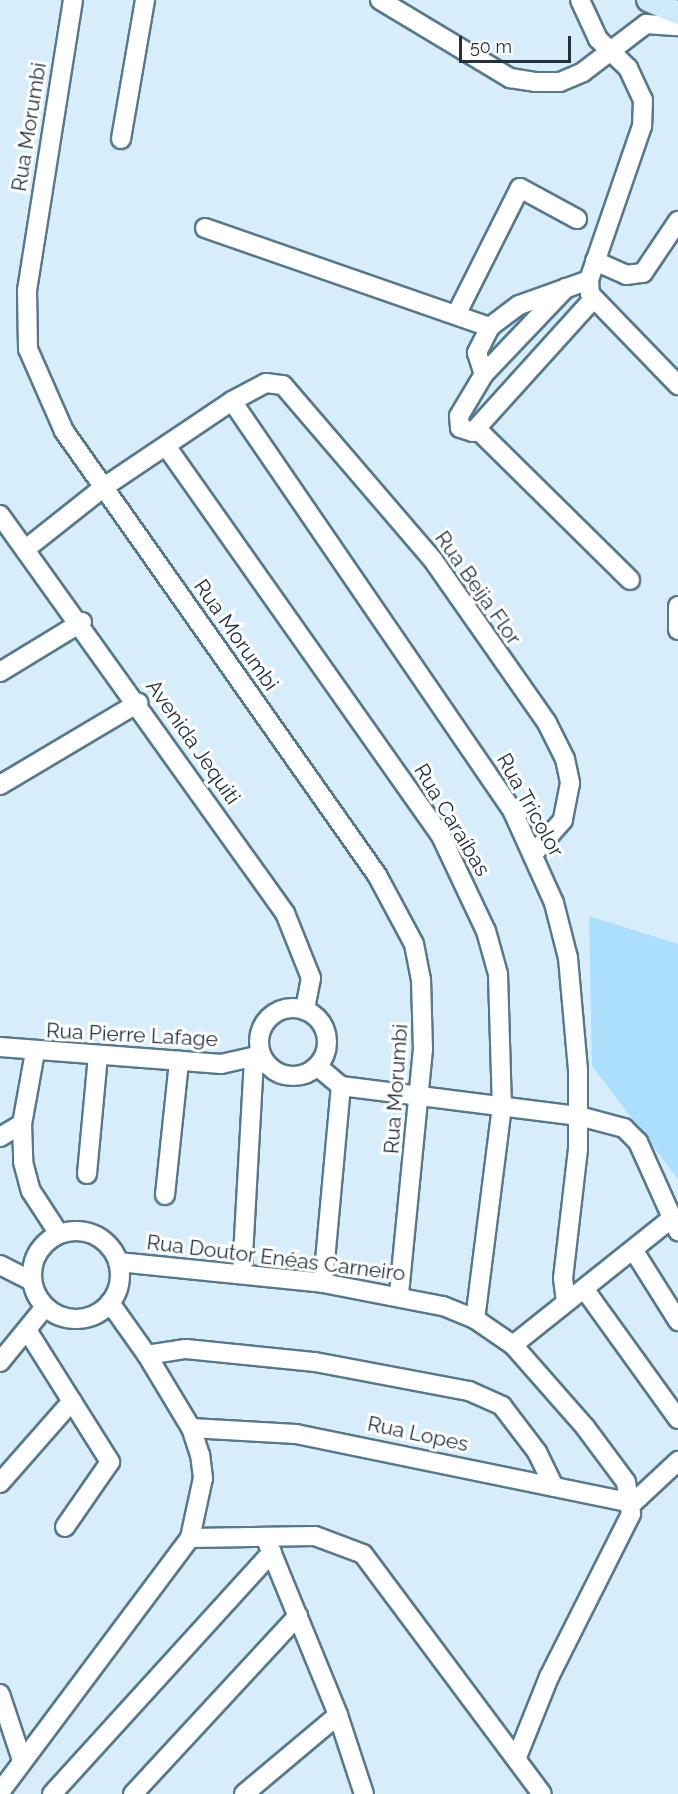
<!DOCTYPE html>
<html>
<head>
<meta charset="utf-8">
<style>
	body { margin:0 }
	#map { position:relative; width:678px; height:1794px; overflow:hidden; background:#d7edfa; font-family:Raleway,sans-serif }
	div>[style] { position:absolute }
	.green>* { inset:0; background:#abdffb }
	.roads { filter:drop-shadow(2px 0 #56798b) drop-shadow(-2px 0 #56798b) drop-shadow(0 2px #56798b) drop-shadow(0 -2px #56798b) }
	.minor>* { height:18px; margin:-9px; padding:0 9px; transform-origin:9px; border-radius:9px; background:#fff }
	.minor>.ring { margin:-9px; padding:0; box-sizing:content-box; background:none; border:18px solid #fff; border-radius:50% }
	.major>* { height:22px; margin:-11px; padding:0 11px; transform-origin:11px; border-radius:11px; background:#cceafa }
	span { translate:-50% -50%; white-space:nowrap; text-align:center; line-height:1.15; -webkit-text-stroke:6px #fff; paint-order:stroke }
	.street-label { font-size:21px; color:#23323a }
	.scale { position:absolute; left:459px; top:36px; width:112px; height:27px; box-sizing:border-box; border:3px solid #23323a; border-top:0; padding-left:8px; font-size:18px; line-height:21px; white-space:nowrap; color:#23323a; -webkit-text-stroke:4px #fff; paint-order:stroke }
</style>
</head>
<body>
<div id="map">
	<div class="green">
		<i style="clip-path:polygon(589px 916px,678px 944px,678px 1179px,592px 1066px)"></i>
	</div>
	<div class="roads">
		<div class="minor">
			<i style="left:73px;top:0;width:294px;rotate:99deg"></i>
			<i style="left:27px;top:290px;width:59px;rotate:89deg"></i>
			<i style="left:28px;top:349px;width:90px;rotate:66.3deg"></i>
			<i style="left:64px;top:431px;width:543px;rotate:54.82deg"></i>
			<i style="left:377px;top:875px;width:78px;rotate:61.8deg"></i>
			<i style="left:414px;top:944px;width:36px;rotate:79deg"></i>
			<i style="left:421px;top:979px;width:70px;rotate:88.4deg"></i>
			<i style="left:423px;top:1049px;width:246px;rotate:95.6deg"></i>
			<i style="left:380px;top:0;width:152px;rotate:31deg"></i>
			<i style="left:510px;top:78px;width:25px;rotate:9deg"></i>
			<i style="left:535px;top:82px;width:25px"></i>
			<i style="left:560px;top:82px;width:25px;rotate:-23deg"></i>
			<i style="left:583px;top:72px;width:79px;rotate:-37.3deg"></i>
			<i style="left:646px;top:24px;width:32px;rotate:4deg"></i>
			<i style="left:580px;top:0;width:43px;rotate:65.2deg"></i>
			<i style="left:598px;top:39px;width:42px;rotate:44deg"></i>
			<i style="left:628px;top:68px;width:35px;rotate:65deg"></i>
			<i style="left:643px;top:100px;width:26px;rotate:92deg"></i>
			<i style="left:642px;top:126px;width:163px;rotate:109deg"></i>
			<i style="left:589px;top:280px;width:14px;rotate:86deg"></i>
			<i style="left:590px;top:294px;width:127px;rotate:46deg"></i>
			<i style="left:121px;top:139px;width:141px;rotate:-80.2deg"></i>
			<i style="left:205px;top:228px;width:302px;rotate:19.2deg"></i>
			<i style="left:595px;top:261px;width:34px;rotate:24deg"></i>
			<i style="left:626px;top:275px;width:17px;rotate:-7deg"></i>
			<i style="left:643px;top:273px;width:63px;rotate:-56.1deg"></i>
			<i style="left:589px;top:280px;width:74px;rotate:160.3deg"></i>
			<i style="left:519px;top:305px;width:36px;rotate:143deg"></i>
			<i style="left:490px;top:327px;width:29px;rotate:117deg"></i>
			<i style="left:477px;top:353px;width:22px;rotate:72deg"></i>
			<i style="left:484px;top:374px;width:49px;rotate:120.8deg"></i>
			<i style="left:459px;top:416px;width:12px;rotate:85deg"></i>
			<i style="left:460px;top:428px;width:14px;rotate:17deg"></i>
			<i style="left:473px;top:432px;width:179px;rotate:-47.9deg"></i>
			<i style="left:457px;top:313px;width:140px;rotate:-63.3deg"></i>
			<i style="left:520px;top:188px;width:65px;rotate:28.5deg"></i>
			<i style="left:484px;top:374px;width:119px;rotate:-46.4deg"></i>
			<i style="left:232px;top:401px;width:498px;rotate:55.6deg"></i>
			<i style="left:513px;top:812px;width:100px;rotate:65.7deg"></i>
			<i style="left:554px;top:903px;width:57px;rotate:75.7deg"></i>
			<i style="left:568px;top:958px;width:112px;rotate:84.9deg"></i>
			<i style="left:578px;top:1070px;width:79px;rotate:90deg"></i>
			<i style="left:578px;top:1149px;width:130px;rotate:96.6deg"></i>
			<i style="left:563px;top:1278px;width:24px;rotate:83deg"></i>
			<i style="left:477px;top:429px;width:215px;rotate:44.6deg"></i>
			<i style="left:166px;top:446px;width:477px;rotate:54.8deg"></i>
			<i style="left:441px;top:836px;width:105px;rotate:64.7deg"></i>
			<i style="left:486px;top:931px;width:45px;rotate:74.4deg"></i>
			<i style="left:498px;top:974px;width:132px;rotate:88.3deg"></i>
			<i style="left:502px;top:1106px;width:215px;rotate:97.2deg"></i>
			<i style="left:0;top:515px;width:490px;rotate:54.4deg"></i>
			<i style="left:285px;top:913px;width:70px;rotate:68.2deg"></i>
			<i style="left:311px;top:978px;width:33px;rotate:101deg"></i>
			<i style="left:27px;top:548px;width:98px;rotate:-38.4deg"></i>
			<i style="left:104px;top:487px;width:154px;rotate:-33.9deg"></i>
			<i style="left:232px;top:401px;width:38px;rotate:-28deg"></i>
			<i style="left:266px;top:383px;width:17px;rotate:7deg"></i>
			<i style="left:283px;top:385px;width:230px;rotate:49.4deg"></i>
			<i style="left:433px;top:560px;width:199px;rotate:55deg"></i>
			<i style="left:547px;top:723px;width:40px;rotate:63.4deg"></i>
			<i style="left:565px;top:759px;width:25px;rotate:78deg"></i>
			<i style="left:570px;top:783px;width:38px;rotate:101deg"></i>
			<i style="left:563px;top:820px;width:43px;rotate:131.2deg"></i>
			<i style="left:678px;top:606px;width:24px;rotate:90deg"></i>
			<i style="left:0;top:672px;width:96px;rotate:-31.4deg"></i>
			<i style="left:0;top:785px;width:161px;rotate:-30.7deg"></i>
			<i class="ring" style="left:259px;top:1008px;width:50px;height:50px"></i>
			<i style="left:0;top:1047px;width:222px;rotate:4.4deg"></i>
			<i style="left:221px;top:1064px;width:41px;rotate:-12.7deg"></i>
			<i style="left:35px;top:1052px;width:73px;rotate:100.2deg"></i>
			<i style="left:22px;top:1124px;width:38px;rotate:88deg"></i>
			<i style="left:23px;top:1162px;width:30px;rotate:75deg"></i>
			<i style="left:31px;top:1191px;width:51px;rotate:56.9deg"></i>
			<i style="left:317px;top:1066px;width:31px;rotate:40deg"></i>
			<i style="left:341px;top:1086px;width:240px;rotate:7.2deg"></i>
			<i style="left:579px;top:1116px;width:47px;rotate:14.9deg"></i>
			<i style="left:624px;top:1128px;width:20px;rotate:45deg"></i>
			<i style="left:638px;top:1142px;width:98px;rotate:65.8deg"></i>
			<i style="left:0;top:1137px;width:26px;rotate:-31deg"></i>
			<i style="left:87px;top:1174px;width:119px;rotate:-84.7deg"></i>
			<i style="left:165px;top:1195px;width:135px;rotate:-84deg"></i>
			<i class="ring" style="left:32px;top:1231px;width:70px;height:70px"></i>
			<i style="left:634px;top:1251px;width:83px;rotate:57.8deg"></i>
			<i style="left:118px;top:1262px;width:206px;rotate:5.8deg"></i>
			<i style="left:323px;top:1283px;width:122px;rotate:10.9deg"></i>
			<i style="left:443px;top:1306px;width:35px;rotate:22deg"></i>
			<i style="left:475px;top:1319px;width:46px;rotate:34.4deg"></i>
			<i style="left:513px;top:1345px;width:109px;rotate:48.7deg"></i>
			<i style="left:585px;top:1427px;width:69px;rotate:53.3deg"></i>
			<i style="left:626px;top:1482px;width:32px;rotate:81deg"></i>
			<i style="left:631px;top:1514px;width:182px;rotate:116.7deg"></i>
			<i style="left:549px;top:1677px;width:86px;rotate:111.8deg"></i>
			<i style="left:0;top:1265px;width:36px;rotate:27deg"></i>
			<i style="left:242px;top:1274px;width:215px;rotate:-86.8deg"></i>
			<i style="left:323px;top:1283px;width:198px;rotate:-84.8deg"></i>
			<i style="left:585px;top:1290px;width:159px;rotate:54.2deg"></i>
			<i style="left:27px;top:1330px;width:156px;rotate:57.8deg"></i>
			<i style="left:110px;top:1462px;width:79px;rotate:124.7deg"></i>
			<i style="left:513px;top:1345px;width:202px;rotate:-38.6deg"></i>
			<i style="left:147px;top:1355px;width:39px;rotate:-9deg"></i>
			<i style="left:186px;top:1349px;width:130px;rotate:5.8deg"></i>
			<i style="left:315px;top:1362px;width:157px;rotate:10.7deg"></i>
			<i style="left:469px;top:1391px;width:36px;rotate:24deg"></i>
			<i style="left:502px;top:1406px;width:58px;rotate:52.7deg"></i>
			<i style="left:537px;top:1452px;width:39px;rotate:64deg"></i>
			<i style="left:0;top:1362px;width:71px;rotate:-50.7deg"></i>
			<i style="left:191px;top:1428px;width:105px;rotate:3.3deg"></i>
			<i style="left:296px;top:1434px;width:344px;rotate:11.6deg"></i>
			<i style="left:633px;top:1503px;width:62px;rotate:-43deg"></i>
			<i style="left:0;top:1483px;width:109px;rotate:-48.7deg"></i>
			<i style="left:190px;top:1538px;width:125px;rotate:-0.9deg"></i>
			<i style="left:315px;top:1536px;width:51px;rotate:20.6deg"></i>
			<i style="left:363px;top:1554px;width:299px;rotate:53.3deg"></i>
			<i style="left:268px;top:1544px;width:185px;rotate:67.7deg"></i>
			<i style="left:338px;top:1715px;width:83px;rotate:71.8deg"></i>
			<i style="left:0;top:1694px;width:70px;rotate:71.6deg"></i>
			<i style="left:0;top:1792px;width:317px;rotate:-53.2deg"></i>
			<i style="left:190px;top:1538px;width:61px;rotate:-77.8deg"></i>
			<i style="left:203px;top:1478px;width:23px;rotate:-97deg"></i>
			<i style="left:200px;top:1455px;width:28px;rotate:-108deg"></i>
			<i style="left:191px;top:1428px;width:85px;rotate:-121.1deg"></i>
			<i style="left:147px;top:1355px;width:64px;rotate:-125.4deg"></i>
			<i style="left:52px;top:1794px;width:327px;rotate:-47.7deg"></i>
			<i style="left:133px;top:1794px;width:243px;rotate:-47.2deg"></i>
			<i style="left:244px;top:1794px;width:123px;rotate:-40deg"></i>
		</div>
		<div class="major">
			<i style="left:648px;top:0;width:33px;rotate:23deg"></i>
		</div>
	</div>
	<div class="street-label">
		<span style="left:29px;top:127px;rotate:-81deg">Rua Morumbi</span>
		<span style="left:478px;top:588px;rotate:55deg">Rua Beija Flor</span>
		<span style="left:236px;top:635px;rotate:55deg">Rua Morumbi</span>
		<span style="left:193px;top:742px;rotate:55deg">Avenida Jequiti</span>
		<span style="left:530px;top:805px;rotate:61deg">Rua Tricolor</span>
		<span style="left:452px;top:820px;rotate:59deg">Rua Caraíbas</span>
		<span style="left:132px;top:1035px;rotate:3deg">Rua Pierre Lafage</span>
		<span style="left:396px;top:1089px;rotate:-86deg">Rua Morumbi</span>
		<span style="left:276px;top:1258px;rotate:7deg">Rua Doutor Enéas Carneiro</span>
		<span style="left:418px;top:1434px;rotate:12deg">Rua Lopes</span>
	</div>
	<div class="scale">50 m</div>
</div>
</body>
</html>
